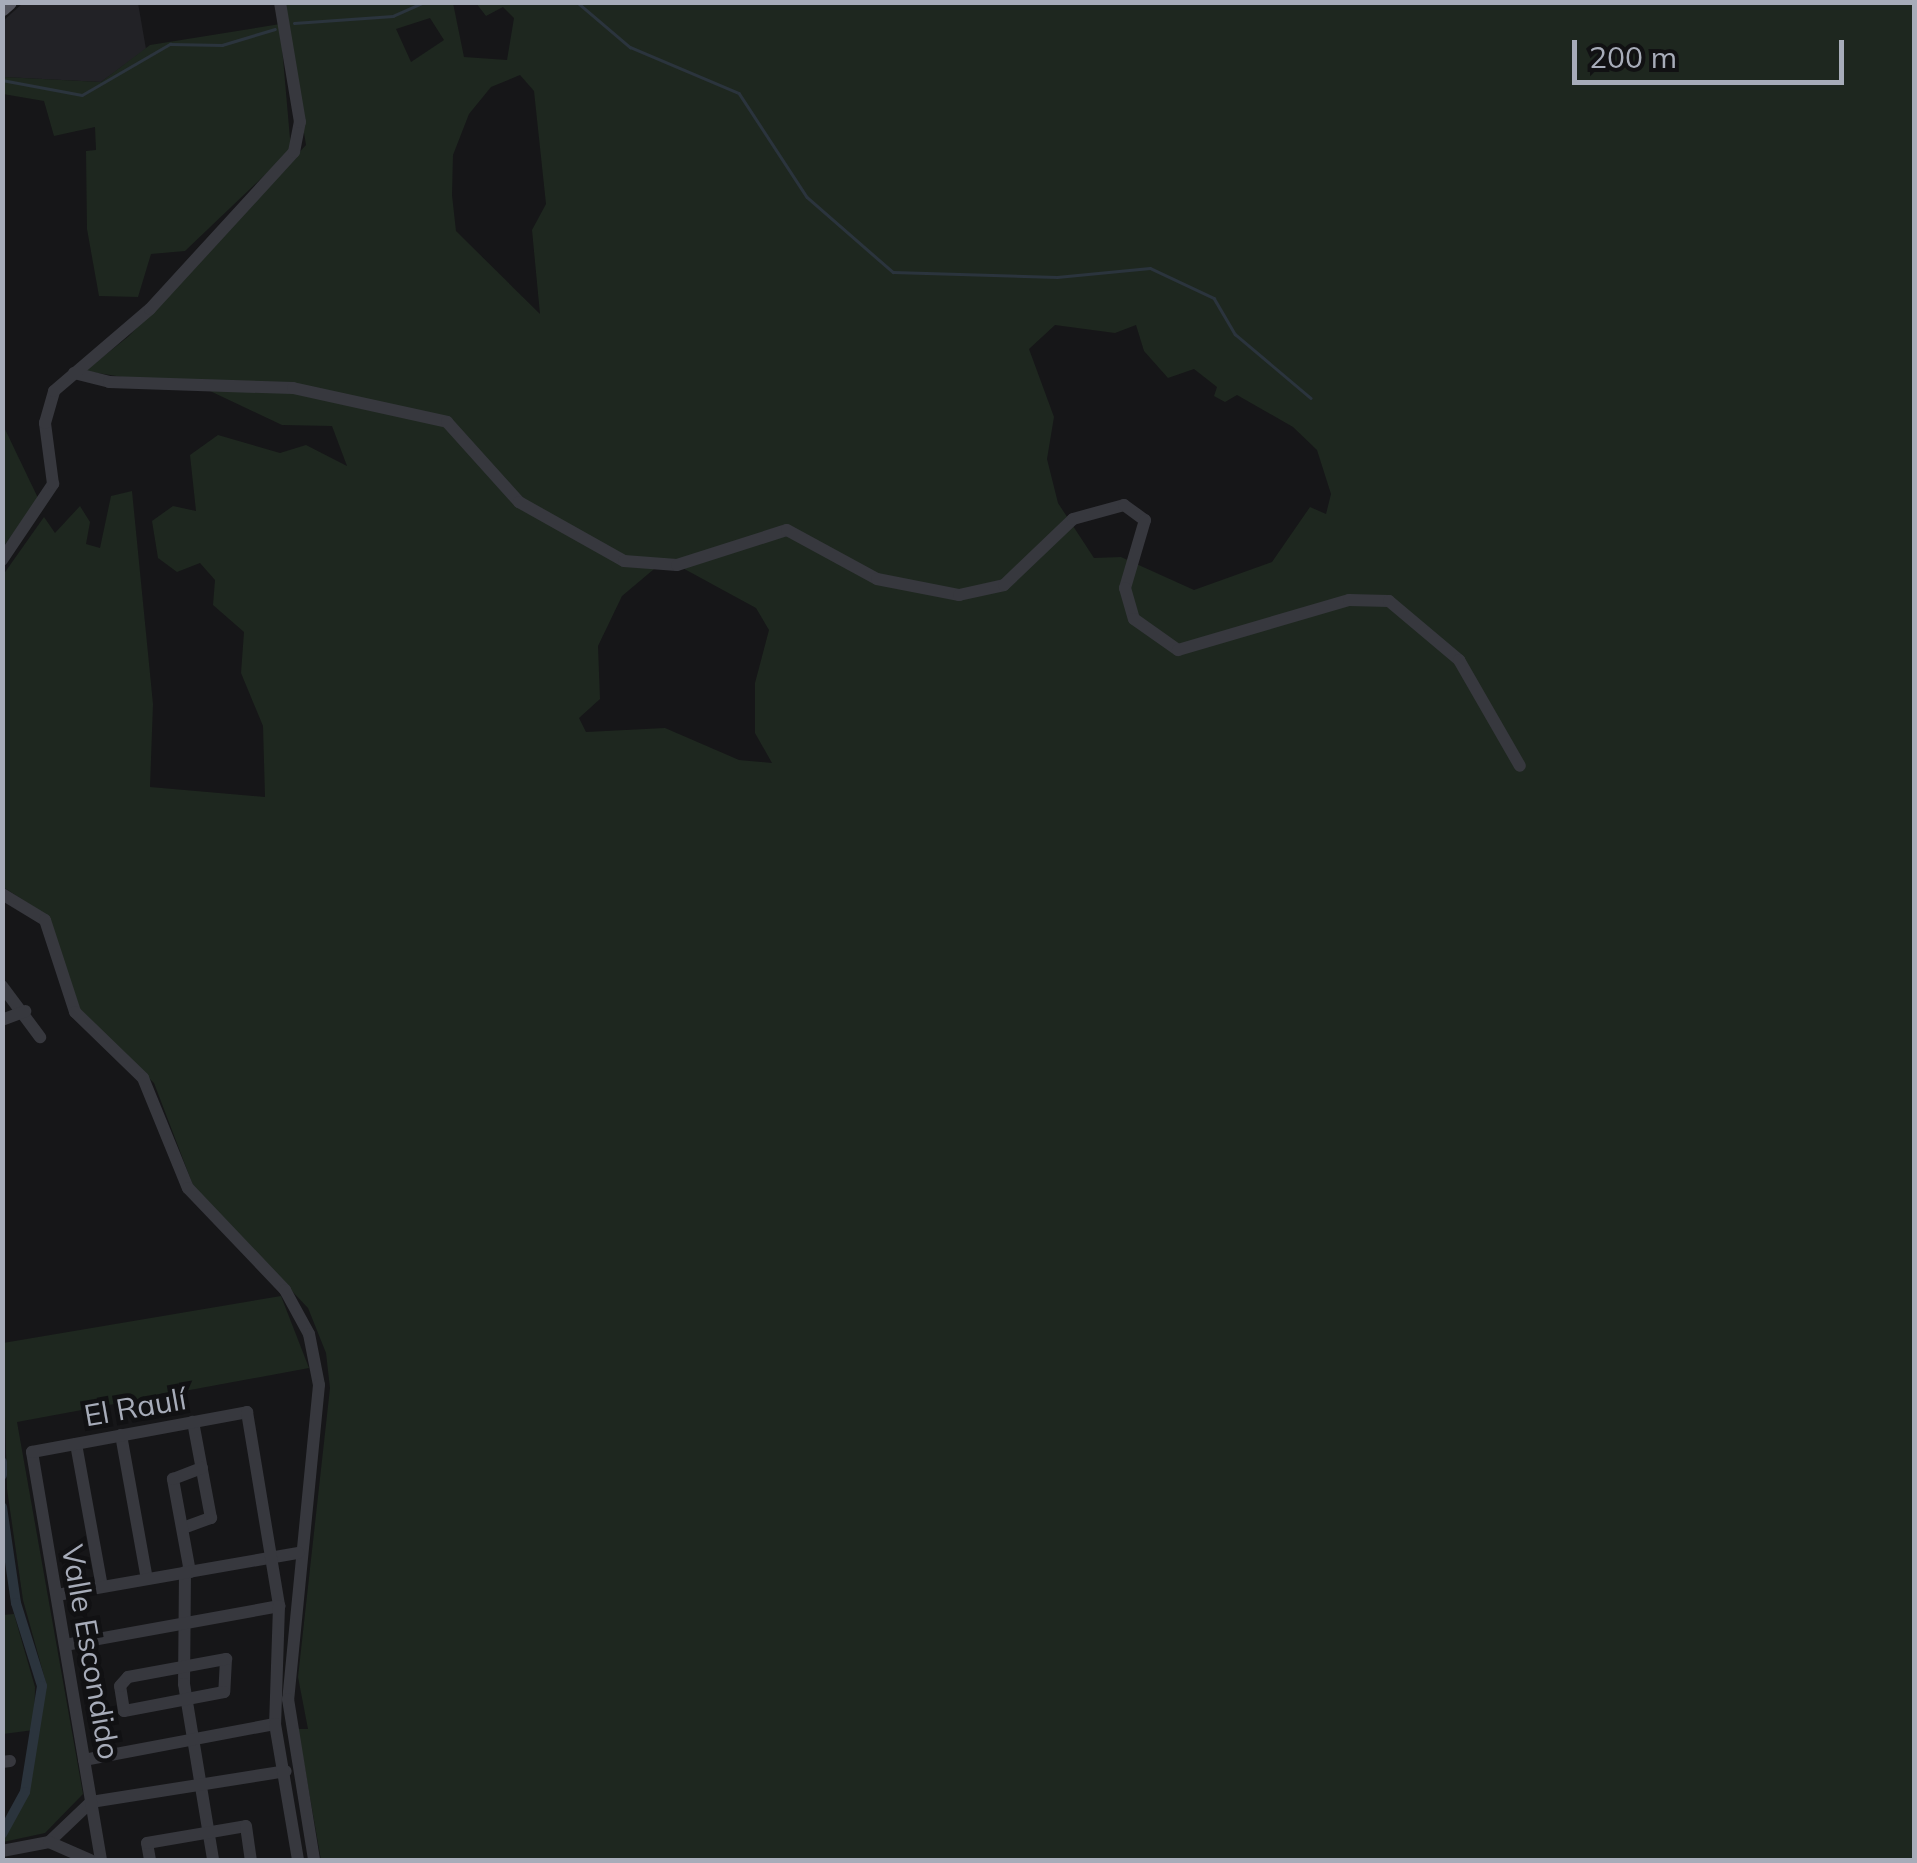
<!DOCTYPE html>
<html>
<head>
<meta charset="utf-8">
<style>
	body { margin:0 }
	#map { position:relative; width:1917px; height:1863px; overflow:hidden; background:#161618; font-family:Mulish,sans-serif }
	div>[style] { position:absolute }
	.built>* { inset:0; background:#222226 }
	.green>* { inset:0; background:#1e271f }
	.stream>* { height:2.5px; margin:-1.25px; padding:0 1.25px; transform-origin:1.25px; border-radius:1.25px; background:#2b343d }
	.canal>* { height:10px; margin:-5px; padding:0 5px; transform-origin:5px; border-radius:5px; background:#2b343d }
	.minor>* { height:12px; margin:-6px; padding:0 6px; transform-origin:6px; border-radius:6px; background:#37383e }
	.major>* { height:15px; margin:-7.5px; padding:0 7.5px; transform-origin:7.5px; border-radius:7.5px; background:#53545d }
	span { translate:-50% -50%; white-space:nowrap; text-align:center; line-height:1.15; -webkit-text-stroke:9px #111113; paint-order:stroke }
	.street-label { font-size:30px; color:#a7acb9 }
	.frame { position:absolute; inset:0; border:5px solid #a7acb9; pointer-events:none }
	.scale { position:absolute; left:1572px; top:40px; width:272px; height:45px; box-sizing:border-box; border:5px solid #a7acb9; border-top:0; padding-left:12px; font-size:30px; line-height:35px; white-space:nowrap; color:#a7acb9; -webkit-text-stroke:8px #111113; paint-order:stroke }
</style>
</head>
<body>
<div id="map">
	<div class="built">
		<i style="clip-path:polygon(23px 3px,138px 3px,146px 49px,101px 82px,3px 77px,3px 21px)"></i>
	</div>
	<div class="green">
		<i style="clip-path:polygon(evenodd,283px 3px,453px 3px,464px 57px,507px 60px,514px 18px,503px 7px,486px 16px,476px 3px,1914px 3px,1914px 1860px,321px 1860px,298px 1729px,308px 1729px,298px 1677px,330px 1388px,326px 1353px,308px 1308px,194px 1188px,154px 1083px,80px 1009px,48px 916px,3px 887px,3px 575px,44px 517px,55px 533px,80px 506px,90px 522px,86px 544px,100px 548px,111px 496px,132px 491px,153px 704px,150px 787px,265px 797px,263px 726px,241px 673px,244px 632px,213px 605px,215px 580px,200px 563px,177px 572px,158px 558px,152px 521px,173px 506px,196px 511px,190px 455px,218px 435px,280px 453px,306px 445px,347px 466px,332px 426px,282px 425px,210px 391px,85px 371px,129px 336px,306px 145px,283px 3px,430px 18px,444px 40px,411px 62px,396px 29px,430px 18px,283px 3px,520px 75px,534px 91px,546px 204px,532px 230px,540px 314px,456px 231px,452px 195px,453px 155px,469px 114px,491px 87px,520px 75px,283px 3px,1055px 325px,1115px 333px,1136px 325px,1144px 351px,1168px 378px,1194px 369px,1217px 387px,1214px 396px,1225px 402px,1237px 395px,1293px 427px,1317px 450px,1331px 494px,1326px 514px,1310px 507px,1272px 562px,1194px 590px,1121px 557px,1094px 558px,1058px 503px,1047px 459px,1054px 417px,1029px 349px,1055px 325px,283px 3px,666px 559px,756px 608px,769px 630px,755px 683px,755px 733px,772px 763px,739px 760px,665px 728px,586px 732px,579px 718px,600px 699px,598px 646px,622px 596px,666px 559px)"></i>
		<i style="clip-path:polygon(280px 24px,291px 150px,185px 251px,151px 254px,138px 297px,99px 296px,87px 229px,86px 151px,96px 150px,95px 127px,54px 136px,44px 101px,3px 94px,3px 77px,101px 82px,150px 45px)"></i>
		<i style="clip-path:polygon(2px 423px,38px 498px,2px 549px)"></i>
		<i style="clip-path:polygon(281px 1296px,309px 1368px,17px 1422px,83px 1794px,45px 1833px,3px 1842px,30px 1786px,46px 1683px,23px 1600px,7px 1489px,3px 1343px)"></i>
		<i style="clip-path:polygon(14px 1614px,35px 1687px,34px 1730px,3px 1734px,3px 1615px)"></i>
	</div>
	<div class="stream">
		<i style="left:577px;top:2px;width:70px;rotate:40.3deg"></i>
		<i style="left:630px;top:47px;width:118px;rotate:22.9deg"></i>
		<i style="left:739px;top:93px;width:124px;rotate:56.8deg"></i>
		<i style="left:807px;top:197px;width:114px;rotate:41.1deg"></i>
		<i style="left:893px;top:272px;width:164px;rotate:1.7deg"></i>
		<i style="left:1057px;top:277px;width:93px;rotate:-5.5deg"></i>
		<i style="left:1150px;top:268px;width:71px;rotate:25.1deg"></i>
		<i style="left:1214px;top:298px;width:42px;rotate:59.7deg"></i>
		<i style="left:1235px;top:334px;width:99px;rotate:40.1deg"></i>
		<i style="left:294px;top:23px;width:99px;rotate:-4deg"></i>
		<i style="left:393px;top:16px;width:34px;rotate:-24deg"></i>
		<i style="left:2px;top:80px;width:81px;rotate:10.6deg"></i>
		<i style="left:82px;top:95px;width:102px;rotate:-30.1deg"></i>
		<i style="left:170px;top:44px;width:52px;rotate:1.1deg"></i>
		<i style="left:222px;top:45px;width:55px;rotate:-16.8deg"></i>
	</div>
	<div class="canal">
		<i style="left:2px;top:1462px;width:13px;rotate:90deg"></i>
		<i style="left:2px;top:1507px;width:97px;rotate:81.7deg"></i>
		<i style="left:16px;top:1603px;width:87px;rotate:72.6deg"></i>
		<i style="left:42px;top:1686px;width:107px;rotate:99.1deg"></i>
		<i style="left:25px;top:1792px;width:48px;rotate:118.7deg"></i>
	</div>
	<div class="minor">
		<i style="left:74px;top:373px;width:36px;rotate:14deg"></i>
		<i style="left:109px;top:382px;width:184px;rotate:1.9deg"></i>
		<i style="left:293px;top:388px;width:158px;rotate:12.4deg"></i>
		<i style="left:447px;top:422px;width:108px;rotate:48deg"></i>
		<i style="left:519px;top:502px;width:120px;rotate:29.3deg"></i>
		<i style="left:624px;top:561px;width:53px;rotate:4.3deg"></i>
		<i style="left:677px;top:565px;width:115px;rotate:-17.7deg"></i>
		<i style="left:787px;top:530px;width:102px;rotate:28.6deg"></i>
		<i style="left:877px;top:579px;width:84px;rotate:11deg"></i>
		<i style="left:959px;top:595px;width:46px;rotate:-12.5deg"></i>
		<i style="left:1004px;top:585px;width:95px;rotate:-43.7deg"></i>
		<i style="left:1073px;top:519px;width:53px;rotate:-15.4deg"></i>
		<i style="left:1124px;top:505px;width:26px;rotate:36deg"></i>
		<i style="left:1145px;top:520px;width:71px;rotate:106.4deg"></i>
		<i style="left:1125px;top:588px;width:32px;rotate:74deg"></i>
		<i style="left:1134px;top:619px;width:54px;rotate:35.2deg"></i>
		<i style="left:1178px;top:650px;width:178px;rotate:-16.3deg"></i>
		<i style="left:1349px;top:600px;width:40px;rotate:1.4deg"></i>
		<i style="left:1389px;top:601px;width:92px;rotate:40.1deg"></i>
		<i style="left:1459px;top:660px;width:122px;rotate:60.1deg"></i>
		<i style="left:2px;top:560px;width:92px;rotate:-56.1deg"></i>
		<i style="left:53px;top:484px;width:62px;rotate:-97.5deg"></i>
		<i style="left:45px;top:423px;width:33px;rotate:-74deg"></i>
		<i style="left:54px;top:391px;width:126px;rotate:-40.5deg"></i>
		<i style="left:150px;top:309px;width:213px;rotate:-47.5deg"></i>
		<i style="left:294px;top:152px;width:31px;rotate:-79deg"></i>
		<i style="left:300px;top:122px;width:122px;rotate:-99.5deg"></i>
		<i style="left:2px;top:894px;width:50px;rotate:31.2deg"></i>
		<i style="left:45px;top:920px;width:97px;rotate:71.9deg"></i>
		<i style="left:75px;top:1012px;width:95px;rotate:44.1deg"></i>
		<i style="left:143px;top:1078px;width:119px;rotate:67.8deg"></i>
		<i style="left:188px;top:1188px;width:141px;rotate:46.4deg"></i>
		<i style="left:285px;top:1290px;width:50px;rotate:61.4deg"></i>
		<i style="left:309px;top:1334px;width:52px;rotate:78.9deg"></i>
		<i style="left:319px;top:1385px;width:316px;rotate:95.6deg"></i>
		<i style="left:288px;top:1699px;width:163px;rotate:80.8deg"></i>
		<i style="left:2px;top:986px;width:64px;rotate:53.3deg"></i>
		<i style="left:2px;top:1020px;width:25px;rotate:-21deg"></i>
		<i style="left:121px;top:1435px;width:146px;rotate:79.8deg"></i>
		<i style="left:76px;top:1444px;width:145px;rotate:79.7deg"></i>
		<i style="left:183px;top:1528px;width:30px;rotate:-20deg"></i>
		<i style="left:211px;top:1518px;width:98px;rotate:-100.6deg"></i>
		<i style="left:185px;top:1572px;width:112px;rotate:90.5deg"></i>
		<i style="left:184px;top:1684px;width:178px;rotate:80.6deg"></i>
		<i style="left:190px;top:1572px;width:95px;rotate:-100.4deg"></i>
		<i style="left:173px;top:1479px;width:31px;rotate:-21deg"></i>
		<i style="left:57px;top:1595px;width:245px;rotate:-9.9deg"></i>
		<i style="left:65px;top:1645px;width:218px;rotate:-10.3deg"></i>
		<i style="left:226px;top:1659px;width:33px;rotate:93deg"></i>
		<i style="left:224px;top:1692px;width:102px;rotate:169.2deg"></i>
		<i style="left:124px;top:1711px;width:25px;rotate:-99deg"></i>
		<i style="left:120px;top:1686px;width:12px;rotate:-48deg"></i>
		<i style="left:128px;top:1677px;width:100px;rotate:-10.4deg"></i>
		<i style="left:84px;top:1760px;width:194px;rotate:-10.7deg"></i>
		<i style="left:2px;top:1762px;width:8px;rotate:-7deg"></i>
		<i style="left:91px;top:1802px;width:197px;rotate:-9deg"></i>
		<i style="left:49px;top:1842px;width:58px;rotate:-43.6deg"></i>
		<i style="left:2px;top:1851px;width:48px;rotate:-10.8deg"></i>
		<i style="left:49px;top:1842px;width:45px;rotate:23.7deg"></i>
		<i style="left:101px;top:1860px;width:414px;rotate:-99.6deg"></i>
		<i style="left:32px;top:1452px;width:219px;rotate:-10.5deg"></i>
		<i style="left:247px;top:1412px;width:197px;rotate:80.6deg"></i>
		<i style="left:279px;top:1606px;width:118px;rotate:91.9deg"></i>
		<i style="left:275px;top:1724px;width:138px;rotate:80.4deg"></i>
		<i style="left:150px;top:1860px;width:17px;rotate:-100deg"></i>
		<i style="left:147px;top:1843px;width:100px;rotate:-9.7deg"></i>
		<i style="left:246px;top:1826px;width:34px;rotate:82deg"></i>
	</div>
	<div class="major">
		<i style="left:2px;top:8px;width:9px;rotate:-41deg"></i>
	</div>
	<div class="street-label">
		<span style="left:135px;top:1407px;rotate:-10deg">El Raulí</span>
		<span style="left:91px;top:1652px;rotate:80deg">Valle Escondido</span>
	</div>
	<div class="frame"></div>
	<div class="scale">200 m</div>
</div>
</body>
</html>
